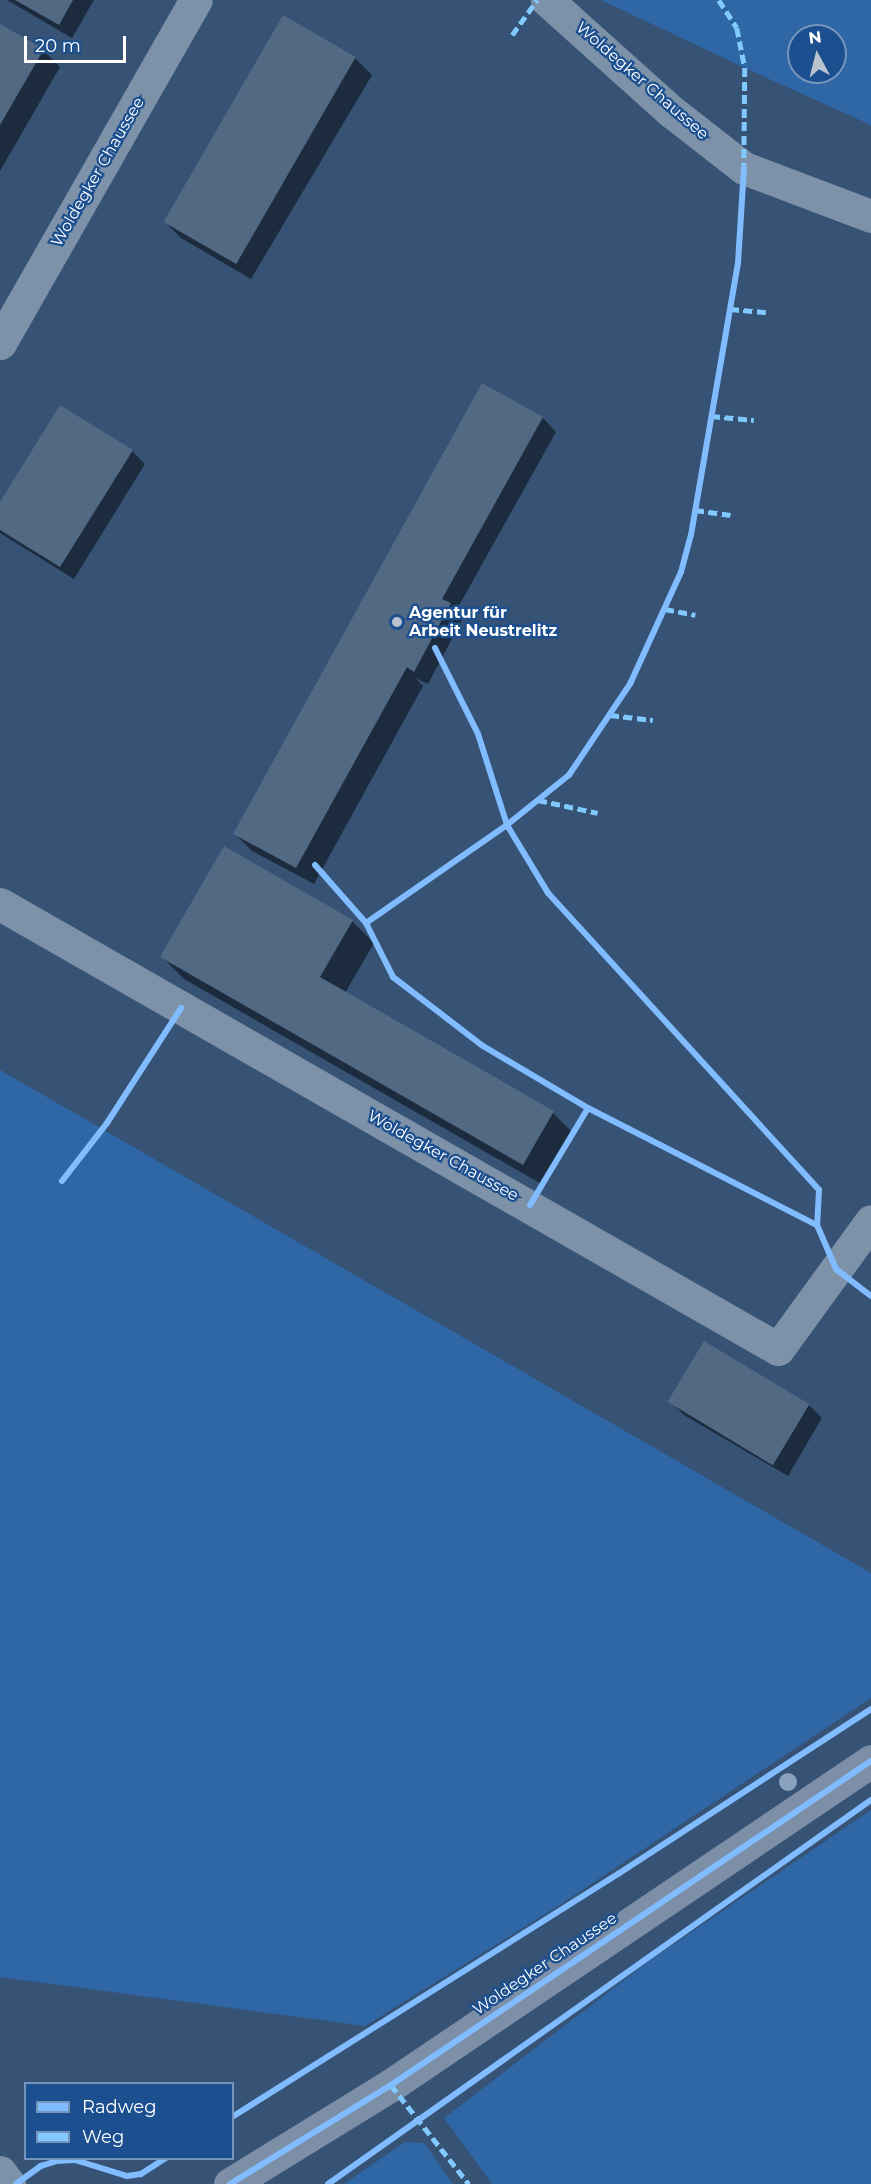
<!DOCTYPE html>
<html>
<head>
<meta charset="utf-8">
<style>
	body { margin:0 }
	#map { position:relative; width:871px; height:2184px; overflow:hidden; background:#365274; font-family:Montserrat,sans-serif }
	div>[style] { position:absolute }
	.green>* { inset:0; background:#2f66a5 }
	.shadow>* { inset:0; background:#0007 }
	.building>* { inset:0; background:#526984; transform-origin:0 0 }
	.minor>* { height:33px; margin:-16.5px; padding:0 16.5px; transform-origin:16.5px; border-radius:16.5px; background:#7d92a8 }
	.major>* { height:33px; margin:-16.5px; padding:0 16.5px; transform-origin:16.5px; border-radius:16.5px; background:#7d8ea7 }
	.quiet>* { height:4.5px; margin-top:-2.25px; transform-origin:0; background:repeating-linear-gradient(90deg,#80caff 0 9px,transparent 0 13.5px) }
	.cycleway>* { height:6px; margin:-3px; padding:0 3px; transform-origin:3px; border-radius:3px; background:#80bcff }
	.trees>* { width:18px; height:18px; margin:-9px; border-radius:50%; background:#8aa2be }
	.dots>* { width:16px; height:16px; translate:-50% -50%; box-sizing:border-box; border:3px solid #1b4f8f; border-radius:50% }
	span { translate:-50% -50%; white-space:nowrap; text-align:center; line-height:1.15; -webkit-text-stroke:4.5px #1b4f8f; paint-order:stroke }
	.street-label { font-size:16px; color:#fff }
	.poi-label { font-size:16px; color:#fff; font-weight:700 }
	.left { translate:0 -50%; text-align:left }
	.legend { position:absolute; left:24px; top:2082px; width:210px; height:78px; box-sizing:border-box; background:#1b4f8f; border:2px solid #7695bc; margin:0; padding:8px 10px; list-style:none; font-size:18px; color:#fff }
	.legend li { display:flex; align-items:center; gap:12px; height:30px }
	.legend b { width:30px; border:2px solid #7695bc }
	.north { position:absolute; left:787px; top:24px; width:60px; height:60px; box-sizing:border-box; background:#1b4f8f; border:2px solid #7695bc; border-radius:50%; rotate:353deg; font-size:16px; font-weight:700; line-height:24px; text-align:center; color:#fff }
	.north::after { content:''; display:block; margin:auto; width:21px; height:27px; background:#b9c2ce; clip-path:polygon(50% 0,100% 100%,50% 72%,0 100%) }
	.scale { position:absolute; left:24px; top:36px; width:102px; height:27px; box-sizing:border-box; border:3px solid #fff; border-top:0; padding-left:8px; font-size:18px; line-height:21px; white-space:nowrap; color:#fff; -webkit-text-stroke:4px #1b4f8f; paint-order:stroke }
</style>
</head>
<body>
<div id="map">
	<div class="green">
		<i style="clip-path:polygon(evenodd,601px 0,871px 0,871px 125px,745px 68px,601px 0,799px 36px,835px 36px,835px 72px,799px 72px,799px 36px)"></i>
		<i style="clip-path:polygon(0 1070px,871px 1573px,871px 1698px,555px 1908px,365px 2026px,0 1977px)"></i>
		<i style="clip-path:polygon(871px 1810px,871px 2184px,492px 2184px,444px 2118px,649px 1961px)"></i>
		<i style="clip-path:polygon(405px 2142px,424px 2143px,453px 2184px,344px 2184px)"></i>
	</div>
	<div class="shadow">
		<i style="clip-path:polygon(7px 0,94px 0,72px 38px)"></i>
		<i style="clip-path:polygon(0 25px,43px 50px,60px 67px,0 171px)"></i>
		<i style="clip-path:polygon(355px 58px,372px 75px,251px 279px,181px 238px,164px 221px)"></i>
		<i style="clip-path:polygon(483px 385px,543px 418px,556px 432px,456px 611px,463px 618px,428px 684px,415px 678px,423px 686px,314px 884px,252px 851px,235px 834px)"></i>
		<i style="clip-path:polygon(132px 451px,145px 464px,74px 579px,0 533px,0 505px)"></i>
		<i style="clip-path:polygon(352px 921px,374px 943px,345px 993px,553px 1113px,575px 1135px,545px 1186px,184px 979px,162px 957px)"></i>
		<i style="clip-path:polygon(670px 1401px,809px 1405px,822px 1418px,788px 1476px,684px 1415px)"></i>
	</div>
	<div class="building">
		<i style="clip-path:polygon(15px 0,73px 0,59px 25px)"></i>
		<i style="left:283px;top:15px;width:84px;height:239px;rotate:30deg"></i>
		<i style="clip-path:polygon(0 24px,44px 49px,0 125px)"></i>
		<i style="clip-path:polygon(482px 383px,543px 417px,442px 599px,451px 603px,414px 672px,407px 667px,296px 868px,233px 834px)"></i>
		<i style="clip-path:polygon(60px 405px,133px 450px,60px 567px,0 530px,0 502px)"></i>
		<i style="clip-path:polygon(224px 846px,353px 920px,320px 977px,554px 1111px,523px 1165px,160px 957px)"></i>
		<i style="left:704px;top:1341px;width:123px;height:71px;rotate:31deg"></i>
	</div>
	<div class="minor">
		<i style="left:547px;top:0;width:168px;rotate:41.9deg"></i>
		<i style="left:672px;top:112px;width:91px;rotate:37.9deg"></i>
		<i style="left:744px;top:168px;width:136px;rotate:20.7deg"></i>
		<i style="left:0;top:343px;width:395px;rotate:-60.3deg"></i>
		<i style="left:0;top:904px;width:896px;rotate:29.77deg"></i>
		<i style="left:778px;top:1349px;width:158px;rotate:-54deg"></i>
		<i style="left:0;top:2172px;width:15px;rotate:53deg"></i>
	</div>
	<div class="major">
		<i style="left:230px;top:2184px;width:189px;rotate:-31.6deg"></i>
		<i style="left:391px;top:2085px;width:579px;rotate:-34.02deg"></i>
	</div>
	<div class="quiet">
		<i style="left:719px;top:0;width:33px;rotate:57deg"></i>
		<i style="left:737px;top:28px;width:41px;rotate:78.7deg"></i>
		<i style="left:745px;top:68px;width:100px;rotate:90.6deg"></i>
		<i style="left:512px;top:35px;width:43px;rotate:-54.5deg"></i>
		<i style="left:730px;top:309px;width:36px;rotate:5deg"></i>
		<i style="left:711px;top:416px;width:43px;rotate:5.3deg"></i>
		<i style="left:695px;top:510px;width:36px;rotate:8deg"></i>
		<i style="left:665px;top:609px;width:31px;rotate:11deg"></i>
		<i style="left:610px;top:715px;width:43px;rotate:6.6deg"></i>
		<i style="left:538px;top:800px;width:61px;rotate:12.2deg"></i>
		<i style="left:391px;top:2085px;width:126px;rotate:51.8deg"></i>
	</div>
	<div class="cycleway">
		<i style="left:435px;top:648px;width:96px;rotate:63.4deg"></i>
		<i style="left:478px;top:734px;width:96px;rotate:72.3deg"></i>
		<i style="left:507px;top:825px;width:79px;rotate:58.9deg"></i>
		<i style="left:548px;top:893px;width:402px;rotate:47.6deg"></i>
		<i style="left:819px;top:1190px;width:35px;rotate:93deg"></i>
		<i style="left:315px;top:865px;width:77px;rotate:48.7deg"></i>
		<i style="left:366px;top:923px;width:60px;rotate:63.4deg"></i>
		<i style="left:393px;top:977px;width:113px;rotate:37.5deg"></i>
		<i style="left:483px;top:1046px;width:122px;rotate:30.6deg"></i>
		<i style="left:588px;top:1108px;width:257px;rotate:27.1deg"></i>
		<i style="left:817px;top:1225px;width:48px;rotate:66.6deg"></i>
		<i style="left:836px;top:1269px;width:44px;rotate:37.6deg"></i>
		<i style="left:366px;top:923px;width:172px;rotate:-34.8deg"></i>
		<i style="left:507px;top:825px;width:80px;rotate:-38.9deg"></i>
		<i style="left:569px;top:775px;width:110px;rotate:-56.2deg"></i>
		<i style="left:630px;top:684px;width:123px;rotate:-65.5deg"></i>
		<i style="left:681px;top:572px;width:38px;rotate:-75deg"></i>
		<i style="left:691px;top:535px;width:276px;rotate:-80.2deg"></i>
		<i style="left:738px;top:263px;width:95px;rotate:-86.4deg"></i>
		<i style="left:62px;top:1181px;width:73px;rotate:-52.2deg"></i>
		<i style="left:107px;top:1123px;width:137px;rotate:-57.2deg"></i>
		<i style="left:530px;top:1205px;width:113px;rotate:-59.1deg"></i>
		<i style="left:232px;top:2117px;width:456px;rotate:-32.2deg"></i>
		<i style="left:618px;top:1874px;width:302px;rotate:-33.1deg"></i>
		<i style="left:16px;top:2184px;width:31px;rotate:-36deg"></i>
		<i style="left:41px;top:2166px;width:16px;rotate:-18deg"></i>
		<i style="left:56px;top:2161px;width:19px;rotate:-3deg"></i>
		<i style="left:75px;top:2160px;width:54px;rotate:17.1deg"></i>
		<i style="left:127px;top:2176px;width:14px;rotate:-8deg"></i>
		<i style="left:141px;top:2174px;width:30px;rotate:-33deg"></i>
		<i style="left:230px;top:2184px;width:189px;rotate:-31.6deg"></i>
		<i style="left:391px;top:2085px;width:579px;rotate:-34.02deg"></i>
		<i style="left:328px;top:2184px;width:665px;rotate:-35.27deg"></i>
	</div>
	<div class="trees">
		<i style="left:788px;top:1782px"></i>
	</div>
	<div class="dots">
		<i style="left:397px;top:622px;background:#b9c2ce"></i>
	</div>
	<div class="street-label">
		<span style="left:642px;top:81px;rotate:41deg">Woldegker Chaussee</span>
		<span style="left:98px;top:172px;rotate:-60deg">Woldegker Chaussee</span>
		<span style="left:443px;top:1156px;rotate:29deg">Woldegker Chaussee</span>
		<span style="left:545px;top:1964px;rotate:-34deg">Woldegker Chaussee</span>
	</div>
	<div class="poi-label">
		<span class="left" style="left:409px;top:622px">Agentur für<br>Arbeit Neustrelitz</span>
	</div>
	<ul class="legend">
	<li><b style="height:8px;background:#80bcff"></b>Radweg</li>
	<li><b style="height:8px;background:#80caff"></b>Weg</li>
	</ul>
	<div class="north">N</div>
	<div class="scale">20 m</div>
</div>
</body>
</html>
